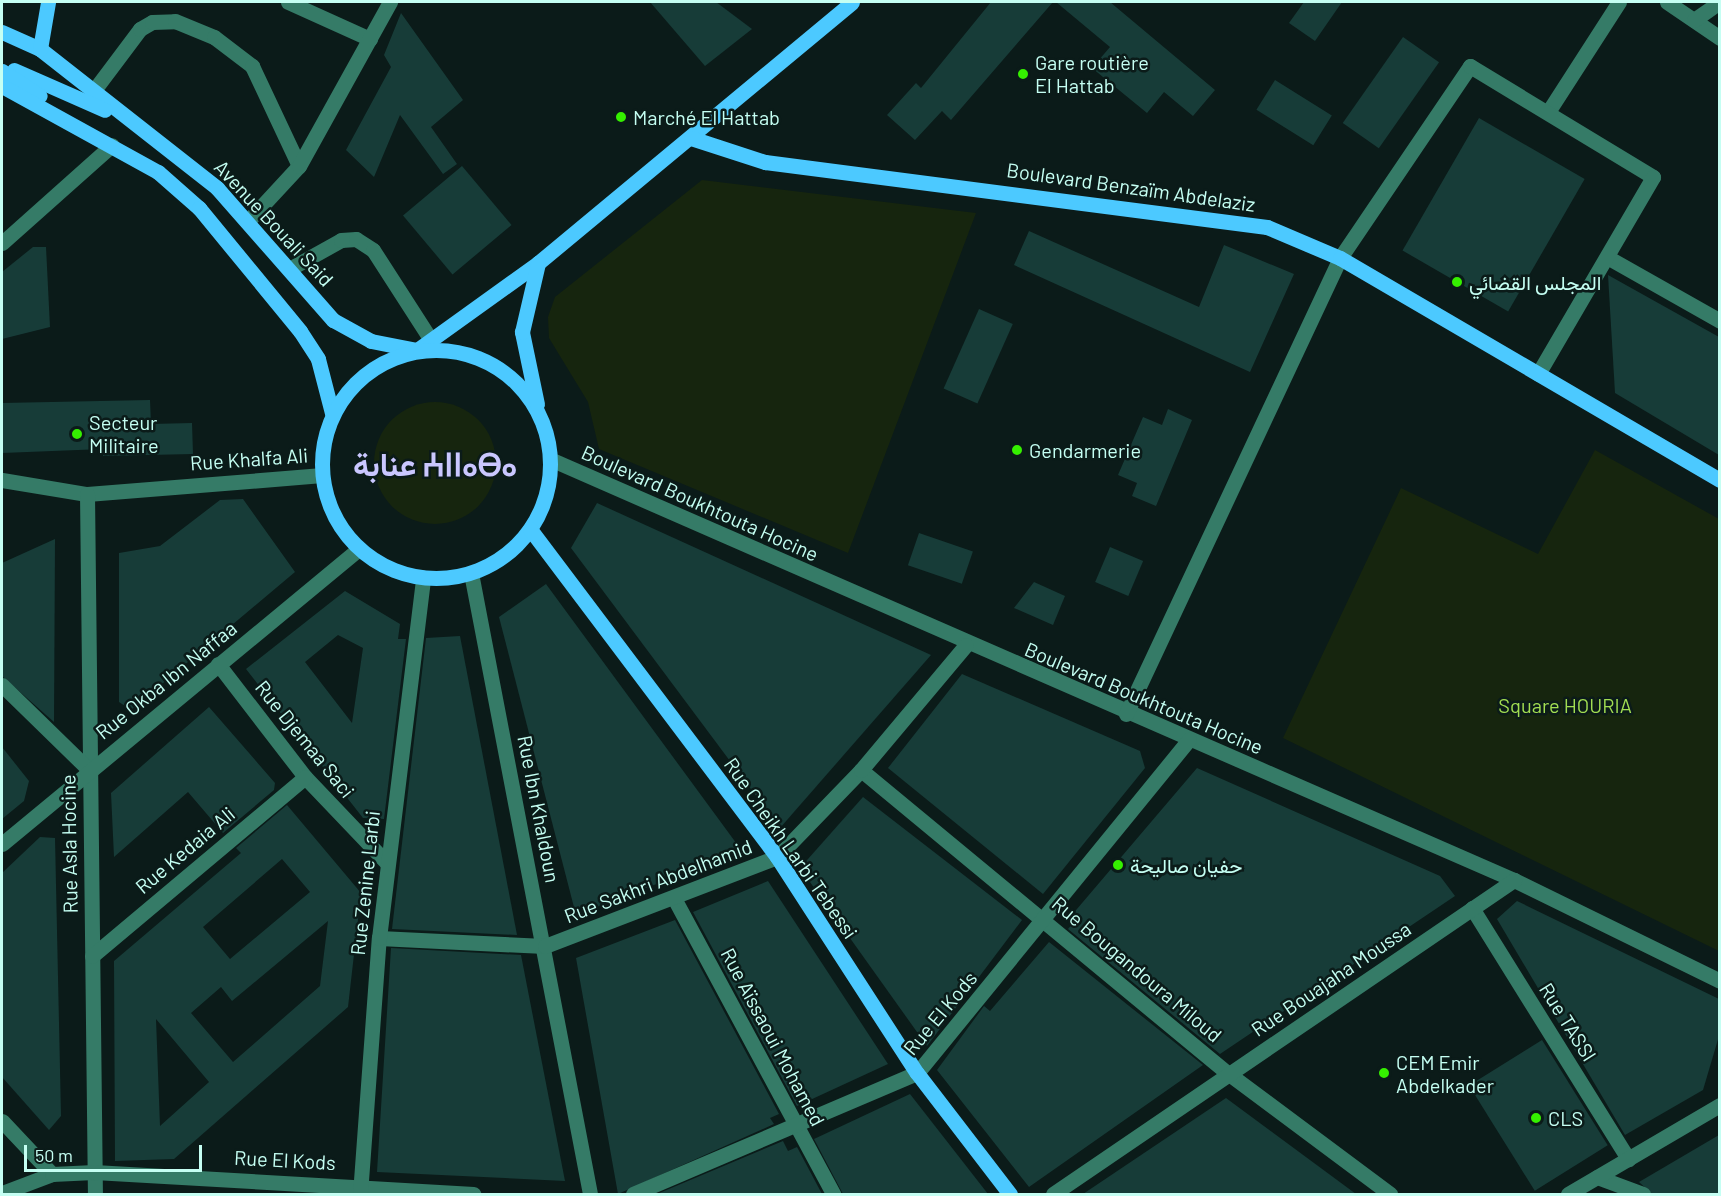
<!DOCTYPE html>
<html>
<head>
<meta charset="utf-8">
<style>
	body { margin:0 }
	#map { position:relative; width:1721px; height:1196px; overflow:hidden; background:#0b1b19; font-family:Barlow,Vazirmatn,"Noto Sans Tifinagh",sans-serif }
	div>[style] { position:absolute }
	.green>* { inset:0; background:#16250e }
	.round { border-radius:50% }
	.building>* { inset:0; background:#173c38; transform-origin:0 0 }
	.minor>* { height:15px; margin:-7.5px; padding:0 7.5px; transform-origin:7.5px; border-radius:7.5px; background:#357b67 }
	.major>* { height:15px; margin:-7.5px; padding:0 7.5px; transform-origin:7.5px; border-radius:7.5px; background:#4cc9ff }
	.major>.ring { margin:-7.5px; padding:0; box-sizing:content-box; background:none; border:15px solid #4cc9ff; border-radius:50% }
	.dots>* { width:16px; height:16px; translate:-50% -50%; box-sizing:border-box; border:3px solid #0b1b19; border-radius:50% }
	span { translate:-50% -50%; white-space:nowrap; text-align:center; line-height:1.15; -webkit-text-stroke:5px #0b1b19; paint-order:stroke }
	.poi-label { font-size:20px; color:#c5fff3 }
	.left { translate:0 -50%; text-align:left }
	.street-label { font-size:20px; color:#c5fff3 }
	.park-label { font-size:20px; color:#a2de52 }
	.town-label { font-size:32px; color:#cac7ff; font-weight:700 }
	.frame { position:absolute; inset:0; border:3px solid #c5fff3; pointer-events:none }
	.scale { position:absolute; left:24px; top:1145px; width:178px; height:27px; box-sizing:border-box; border:3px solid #c5fff3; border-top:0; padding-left:8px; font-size:18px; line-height:21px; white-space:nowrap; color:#c5fff3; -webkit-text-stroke:4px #0b1b19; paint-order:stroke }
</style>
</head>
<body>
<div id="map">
	<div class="green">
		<i style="clip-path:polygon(702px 180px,976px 213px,848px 553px,599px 449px,588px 402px,549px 338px,548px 317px,555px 297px)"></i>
		<i class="round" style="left:374px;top:402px;width:122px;height:122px"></i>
		<i style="clip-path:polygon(1595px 450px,1719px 519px,1719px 951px,1283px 738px,1401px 488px,1538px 554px)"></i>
	</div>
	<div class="building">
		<i style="clip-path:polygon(650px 2px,716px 2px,752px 29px,705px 66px)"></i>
		<i style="clip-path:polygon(991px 2px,1053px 2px,951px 120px,942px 111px,915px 140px,887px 115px,916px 83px,921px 88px)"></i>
		<i style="clip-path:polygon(1056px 2px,1110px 2px,1215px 90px,1193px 116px,1164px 92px,1147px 113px,1092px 68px,1110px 47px)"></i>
		<i style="clip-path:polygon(1304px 2px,1342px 2px,1315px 41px,1289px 23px)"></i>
		<i style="clip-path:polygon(401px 13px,463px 100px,431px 127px,457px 164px,443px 174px,400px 115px,374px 177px,346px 150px,391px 67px,384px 55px)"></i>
		<i style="left:1403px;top:37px;width:44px;height:105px;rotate:35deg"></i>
		<i style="left:1275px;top:80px;width:67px;height:35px;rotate:32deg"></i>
		<i style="left:1479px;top:118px;width:122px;height:153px;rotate:30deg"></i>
		<i style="left:462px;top:166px;width:77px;height:77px;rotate:50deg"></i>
		<i style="clip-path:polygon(1029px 231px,1199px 307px,1224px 245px,1294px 274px,1250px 372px,1014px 265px)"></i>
		<i style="clip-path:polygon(33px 247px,46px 247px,50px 327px,2px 339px,2px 272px)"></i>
		<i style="clip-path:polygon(1608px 275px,1719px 337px,1719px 455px,1615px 393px)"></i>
		<i style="left:979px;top:309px;width:37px;height:87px;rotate:24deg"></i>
		<i style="clip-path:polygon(150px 400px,151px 424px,192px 423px,193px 454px,103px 456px,103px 449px,2px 453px,2px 403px)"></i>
		<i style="clip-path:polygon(1168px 409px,1192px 420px,1156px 506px,1132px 496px,1137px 483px,1118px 475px,1143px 417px,1162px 425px)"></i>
		<i style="clip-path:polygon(243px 499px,295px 572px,131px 710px,119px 702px,119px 553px,160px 546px,220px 500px)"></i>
		<i style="clip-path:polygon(597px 503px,931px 655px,780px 828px,571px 548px)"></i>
		<i style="left:919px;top:533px;width:57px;height:34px;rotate:19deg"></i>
		<i style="clip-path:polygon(55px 539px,54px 722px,2px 676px,2px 563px)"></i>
		<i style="left:1110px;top:547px;width:36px;height:38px;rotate:23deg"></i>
		<i style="clip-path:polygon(1034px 582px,1065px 596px,1053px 625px,1014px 608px)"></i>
		<i style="clip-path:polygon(546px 584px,742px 851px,576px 915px,499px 617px)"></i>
		<i style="clip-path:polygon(evenodd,345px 591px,400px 624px,398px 639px,406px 639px,384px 819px,363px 818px,246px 669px,345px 591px,338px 635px,363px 648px,352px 723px,305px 662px,338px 635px)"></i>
		<i style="clip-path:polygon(460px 636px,517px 935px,392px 929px,426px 638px)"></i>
		<i style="clip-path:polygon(962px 674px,1140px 751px,1145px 768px,1043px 894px,888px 768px)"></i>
		<i style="clip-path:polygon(209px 707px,275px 783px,274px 790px,223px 833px,188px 792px,114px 857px,111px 793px)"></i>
		<i style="clip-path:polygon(2px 747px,29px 781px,24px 801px,2px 819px)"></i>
		<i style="clip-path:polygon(1197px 768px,1440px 876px,1455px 896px,1220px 1054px,1068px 929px,1076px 920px,1071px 916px)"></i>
		<i style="clip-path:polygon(863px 797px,1022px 920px,927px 1046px,800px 868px)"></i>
		<i style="clip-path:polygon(evenodd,287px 805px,361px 893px,348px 1007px,174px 1159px,115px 1161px,114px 961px,241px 853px,236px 848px,287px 805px,282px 859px,310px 892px,230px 959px,203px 927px,282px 859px,287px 805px,328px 921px,320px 986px,233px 1062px,191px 1013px,221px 987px,232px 1001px,328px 921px,287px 805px,156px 1019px,209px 1082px,160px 1126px,156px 1019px)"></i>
		<i style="clip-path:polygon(40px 837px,55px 838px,61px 1116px,49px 1130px,2px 1077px,2px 873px)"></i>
		<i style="clip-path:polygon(768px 881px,888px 1064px,797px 1106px,693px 912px)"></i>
		<i style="clip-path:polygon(1517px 901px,1719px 999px,1719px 1036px,1703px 1090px,1625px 1135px,1497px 919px)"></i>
		<i style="clip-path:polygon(675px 920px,779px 1114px,770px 1118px,774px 1124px,618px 1194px,576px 958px)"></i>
		<i style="clip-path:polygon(1049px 942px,1203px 1065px,1029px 1187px,937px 1070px,984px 1006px,990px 1011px)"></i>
		<i style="clip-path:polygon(391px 948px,521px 955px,565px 1181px,377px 1172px)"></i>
		<i style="left:1542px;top:1040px;width:124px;height:86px;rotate:58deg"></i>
		<i style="clip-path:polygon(910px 1094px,988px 1194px,843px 1194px,814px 1139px)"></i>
		<i style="clip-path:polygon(1226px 1098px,1356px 1194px,1083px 1194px)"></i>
		<i style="clip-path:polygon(1719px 1135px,1719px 1194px,1652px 1194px,1639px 1182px)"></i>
		<i style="clip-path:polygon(783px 1141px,788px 1151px,797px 1147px,822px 1194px,657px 1194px)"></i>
	</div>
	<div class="minor">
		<i style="left:288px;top:2px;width:90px;rotate:24.3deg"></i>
		<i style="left:1667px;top:2px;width:64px;rotate:34.2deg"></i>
		<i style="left:1694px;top:20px;width:32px;rotate:-35deg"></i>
		<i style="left:92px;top:93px;width:80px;rotate:-53.1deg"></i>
		<i style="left:140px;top:29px;width:14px;rotate:-30deg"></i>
		<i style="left:152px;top:22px;width:23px;rotate:-2deg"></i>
		<i style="left:175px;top:21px;width:42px;rotate:22.3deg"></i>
		<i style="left:214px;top:37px;width:48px;rotate:37.3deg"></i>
		<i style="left:252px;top:66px;width:110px;rotate:64.8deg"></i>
		<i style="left:1548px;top:112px;width:131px;rotate:-57.2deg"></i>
		<i style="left:248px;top:221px;width:75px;rotate:-47.2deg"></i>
		<i style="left:299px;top:166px;width:188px;rotate:-61deg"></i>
		<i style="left:2px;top:243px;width:147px;rotate:-41.7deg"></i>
		<i style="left:1607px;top:257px;width:130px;rotate:29.5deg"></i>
		<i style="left:291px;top:268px;width:57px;rotate:-29.2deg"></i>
		<i style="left:341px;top:240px;width:15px;rotate:-4deg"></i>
		<i style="left:356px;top:239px;width:20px;rotate:33deg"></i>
		<i style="left:373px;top:250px;width:107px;rotate:57.2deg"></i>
		<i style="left:550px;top:459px;width:1052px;rotate:23.59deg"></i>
		<i style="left:1514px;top:880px;width:229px;rotate:26.1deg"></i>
		<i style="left:2px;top:480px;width:86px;rotate:9.4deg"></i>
		<i style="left:87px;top:494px;width:236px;rotate:-4.6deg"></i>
		<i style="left:87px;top:494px;width:700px;rotate:89.35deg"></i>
		<i style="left:471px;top:573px;width:632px;rotate:79.15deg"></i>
		<i style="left:218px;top:664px;width:143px;rotate:52.4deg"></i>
		<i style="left:305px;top:777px;width:119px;rotate:46.4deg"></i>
		<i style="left:2px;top:685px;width:122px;rotate:44.3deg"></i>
		<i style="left:1126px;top:714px;width:504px;rotate:-64.86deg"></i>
		<i style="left:1340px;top:258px;width:232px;rotate:-55.9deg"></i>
		<i style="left:1470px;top:66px;width:214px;rotate:31.2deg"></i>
		<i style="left:1653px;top:177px;width:228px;rotate:120.3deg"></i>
		<i style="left:861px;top:770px;width:477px;rotate:39.6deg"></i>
		<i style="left:1229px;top:1074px;width:201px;rotate:36.7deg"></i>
		<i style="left:2px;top:844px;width:463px;rotate:-39.6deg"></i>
		<i style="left:675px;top:900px;width:334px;rotate:61.7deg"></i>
		<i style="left:1472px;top:908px;width:296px;rotate:58.1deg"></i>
		<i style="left:379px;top:938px;width:166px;rotate:2.8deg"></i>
		<i style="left:545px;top:946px;width:248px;rotate:-21deg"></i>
		<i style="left:777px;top:857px;width:121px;rotate:-46deg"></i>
		<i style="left:861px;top:770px;width:163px;rotate:-50deg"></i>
		<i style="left:92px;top:956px;width:278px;rotate:-40deg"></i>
		<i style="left:2px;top:1121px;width:73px;rotate:46.7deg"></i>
		<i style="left:1597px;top:1177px;width:49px;rotate:20.3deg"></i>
		<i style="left:2px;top:1193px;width:53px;rotate:-20.8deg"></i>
		<i style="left:52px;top:1174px;width:42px;rotate:-2.7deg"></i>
		<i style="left:94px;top:1172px;width:380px;rotate:3.3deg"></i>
		<i style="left:360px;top:1194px;width:257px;rotate:-85.8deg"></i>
		<i style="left:379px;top:938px;width:363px;rotate:-83deg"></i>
		<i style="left:633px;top:1194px;width:309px;rotate:-23.1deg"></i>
		<i style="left:917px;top:1073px;width:430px;rotate:-50.8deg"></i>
		<i style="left:1053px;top:1194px;width:558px;rotate:-34.26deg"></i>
		<i style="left:1568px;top:1194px;width:176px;rotate:-30.4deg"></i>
	</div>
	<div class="major">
		<i style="left:2px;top:32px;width:42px;rotate:24.1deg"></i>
		<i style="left:40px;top:49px;width:225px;rotate:38.1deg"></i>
		<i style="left:217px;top:188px;width:176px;rotate:48.7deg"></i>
		<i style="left:333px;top:320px;width:43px;rotate:28.9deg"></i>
		<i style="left:371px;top:341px;width:47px;rotate:11.1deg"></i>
		<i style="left:417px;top:350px;width:149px;rotate:-35.7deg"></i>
		<i style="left:538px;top:263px;width:408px;rotate:-39.7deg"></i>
		<i style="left:40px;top:49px;width:48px;rotate:-80.3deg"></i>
		<i style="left:14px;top:70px;width:99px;rotate:23.7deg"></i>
		<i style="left:2px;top:71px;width:45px;rotate:33.3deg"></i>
		<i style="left:2px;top:86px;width:178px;rotate:28.9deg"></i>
		<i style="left:158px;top:172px;width:55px;rotate:41.3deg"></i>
		<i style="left:199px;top:208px;width:159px;rotate:50.6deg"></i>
		<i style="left:300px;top:331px;width:33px;rotate:57deg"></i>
		<i style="left:318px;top:359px;width:56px;rotate:75.5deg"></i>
		<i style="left:691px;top:138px;width:78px;rotate:18deg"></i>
		<i style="left:765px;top:162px;width:506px;rotate:7.38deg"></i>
		<i style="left:1267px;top:227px;width:79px;rotate:23deg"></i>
		<i style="left:1340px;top:258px;width:440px;rotate:30.3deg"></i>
		<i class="ring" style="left:322px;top:350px;width:213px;height:213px"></i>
		<i style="left:537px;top:404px;width:74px;rotate:-101.8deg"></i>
		<i style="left:522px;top:332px;width:71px;rotate:-76.9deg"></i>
		<i style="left:530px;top:529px;width:411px;rotate:53deg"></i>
		<i style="left:777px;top:857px;width:257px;rotate:57.1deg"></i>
		<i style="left:917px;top:1073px;width:153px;rotate:52.5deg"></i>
	</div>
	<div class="dots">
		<i style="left:1023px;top:74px;background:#35f000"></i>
		<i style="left:621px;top:117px;background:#35f000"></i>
		<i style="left:1457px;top:282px;background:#35f000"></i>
		<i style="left:77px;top:434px;background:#35f000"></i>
		<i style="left:1017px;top:450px;background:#35f000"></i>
		<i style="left:1118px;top:865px;background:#35f000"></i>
		<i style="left:1384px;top:1073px;background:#35f000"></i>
		<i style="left:1536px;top:1118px;background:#35f000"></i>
	</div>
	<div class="poi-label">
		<span class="left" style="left:1035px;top:74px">Gare routière<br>El Hattab</span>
		<span class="left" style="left:633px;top:117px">Marché El Hattab</span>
		<span class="left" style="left:1469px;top:282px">المجلس القضائي</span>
		<span class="left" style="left:89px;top:434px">Secteur<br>Militaire</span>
		<span class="left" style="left:1029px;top:450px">Gendarmerie</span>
		<span class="left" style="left:1130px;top:865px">حفيان صاليحة</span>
		<span class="left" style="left:1396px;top:1074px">CEM Emir<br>Abdelkader</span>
		<span class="left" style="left:1548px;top:1118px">CLS</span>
	</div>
	<div class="street-label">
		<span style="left:1131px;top:187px;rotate:8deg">Boulevard Benzaïm Abdelaziz</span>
		<span style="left:274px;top:223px;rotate:47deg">Avenue Bouali Said</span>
		<span style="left:249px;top:459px;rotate:-4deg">Rue Khalfa Ali</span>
		<span style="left:700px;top:503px;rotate:24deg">Boulevard Boukhtouta Hocine</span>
		<span style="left:166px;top:680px;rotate:-39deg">Rue Okba Ibn Naffaa</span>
		<span style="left:1144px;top:698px;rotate:23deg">Boulevard Boukhtouta Hocine</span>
		<span style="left:305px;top:739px;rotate:51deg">Rue Djemaa Saci</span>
		<span style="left:539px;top:809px;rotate:79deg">Rue Ibn Khaldoun</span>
		<span style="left:69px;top:844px;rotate:-91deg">Rue Asla Hocine</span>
		<span style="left:791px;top:848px;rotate:55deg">Rue Cheikh Larbi Tebessi</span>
		<span style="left:185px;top:850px;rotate:-40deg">Rue Kedaia Ali</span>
		<span style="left:658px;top:881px;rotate:-21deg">Rue Sakhri Abdelhamid</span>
		<span style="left:365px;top:883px;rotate:-84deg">Rue Zenine Larbi</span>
		<span style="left:1137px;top:969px;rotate:40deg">Rue Bougandoura Miloud</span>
		<span style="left:1331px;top:979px;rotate:-34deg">Rue Bouajaha Moussa</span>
		<span style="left:940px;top:1013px;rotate:-50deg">Rue El Kods</span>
		<span style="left:1568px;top:1022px;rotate:58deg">Rue TASSI</span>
		<span style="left:773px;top:1037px;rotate:62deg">Rue Aïssaoui Mohamed</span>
		<span style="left:285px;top:1160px;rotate:3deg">Rue El Kods</span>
	</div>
	<div class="park-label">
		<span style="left:1565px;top:705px">Square HOURIA</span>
	</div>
	<div class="town-label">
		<span style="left:435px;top:463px">عنابة ⵄⵏⵏⴰⴱⴰ</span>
	</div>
	<div class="frame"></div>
	<div class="scale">50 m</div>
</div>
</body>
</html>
